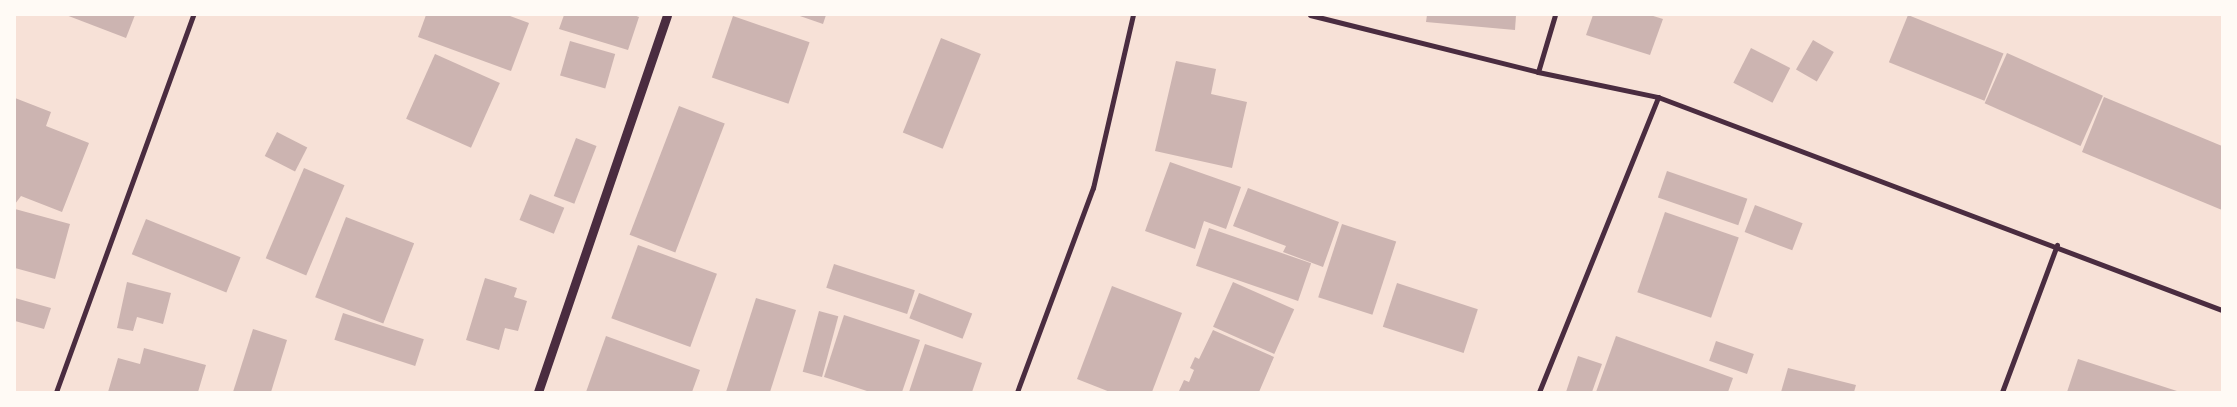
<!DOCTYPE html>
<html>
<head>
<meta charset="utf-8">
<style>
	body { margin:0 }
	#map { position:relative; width:2237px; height:407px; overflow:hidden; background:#f7e1d7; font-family:"Source Sans 3",sans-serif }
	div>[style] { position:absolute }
	.building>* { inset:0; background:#ccb4b1; transform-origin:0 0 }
	.minor>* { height:5px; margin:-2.5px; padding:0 2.5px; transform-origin:2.5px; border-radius:2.5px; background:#4a2c40 }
	.tertiary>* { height:9px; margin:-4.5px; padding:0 4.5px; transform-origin:4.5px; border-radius:4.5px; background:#4a2c40 }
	span { translate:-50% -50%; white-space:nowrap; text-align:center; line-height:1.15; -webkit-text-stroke:5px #fffaf5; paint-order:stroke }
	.frame { position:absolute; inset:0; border:16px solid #fffaf5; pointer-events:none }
</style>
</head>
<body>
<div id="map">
	<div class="building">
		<i style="clip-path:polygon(66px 15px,135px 15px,126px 38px)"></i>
		<i style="clip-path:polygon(426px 15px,507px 15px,529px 23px,511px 71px,418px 37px)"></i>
		<i style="clip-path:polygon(564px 15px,634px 15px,639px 17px,628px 50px,559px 29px)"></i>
		<i style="clip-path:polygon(797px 15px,826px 15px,823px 24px)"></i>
		<i style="clip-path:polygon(1427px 15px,1516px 15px,1515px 30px,1426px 22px)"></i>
		<i style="clip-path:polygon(1593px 15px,1650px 15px,1663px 19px,1650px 55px,1586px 35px)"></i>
		<i style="left:1908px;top:15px;width:103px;height:51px;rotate:22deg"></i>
		<i style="left:733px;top:16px;width:81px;height:65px;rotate:19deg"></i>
		<i style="left:941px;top:38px;width:43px;height:102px;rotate:22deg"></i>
		<i style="left:1813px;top:40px;width:24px;height:34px;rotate:30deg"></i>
		<i style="left:570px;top:41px;width:47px;height:36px;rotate:16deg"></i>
		<i style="left:1751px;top:48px;width:44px;height:39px;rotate:27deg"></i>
		<i style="left:2007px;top:53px;width:105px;height:55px;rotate:24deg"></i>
		<i style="left:435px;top:54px;width:71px;height:71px;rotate:24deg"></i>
		<i style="clip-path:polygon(1176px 61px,1216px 69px,1211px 94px,1247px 102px,1232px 168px,1155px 151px)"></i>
		<i style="clip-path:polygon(2104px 97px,2222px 146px,2222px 210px,2082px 152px)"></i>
		<i style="clip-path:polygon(15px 98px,51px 112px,46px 126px,89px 143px,62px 212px,21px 196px,15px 204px)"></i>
		<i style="left:679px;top:106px;width:49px;height:138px;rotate:21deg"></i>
		<i style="left:277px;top:132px;width:34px;height:27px;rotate:27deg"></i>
		<i style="left:576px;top:138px;width:22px;height:62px;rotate:21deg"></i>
		<i style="clip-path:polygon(1170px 162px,1241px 187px,1226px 229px,1204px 221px,1195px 249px,1145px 231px)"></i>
		<i style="left:304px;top:168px;width:44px;height:98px;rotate:23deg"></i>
		<i style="left:1667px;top:171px;width:85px;height:28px;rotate:19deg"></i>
		<i style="clip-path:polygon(1248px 188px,1339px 222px,1323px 267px,1283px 252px,1286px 246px,1233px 226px)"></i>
		<i style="left:530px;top:194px;width:37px;height:28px;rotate:22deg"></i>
		<i style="left:1755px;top:205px;width:51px;height:29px;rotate:21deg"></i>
		<i style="clip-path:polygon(15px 209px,70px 224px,55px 279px,15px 268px)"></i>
		<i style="left:1665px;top:212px;width:78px;height:85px;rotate:19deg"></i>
		<i style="left:346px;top:217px;width:73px;height:86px;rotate:21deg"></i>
		<i style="left:146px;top:219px;width:102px;height:38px;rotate:22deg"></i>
		<i style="left:1342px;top:224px;width:57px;height:77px;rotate:18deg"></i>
		<i style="left:1209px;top:228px;width:108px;height:40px;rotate:19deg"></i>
		<i style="left:638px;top:245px;width:84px;height:78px;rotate:20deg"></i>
		<i style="left:834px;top:264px;width:85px;height:25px;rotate:18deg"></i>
		<i style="clip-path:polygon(485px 278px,517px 288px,514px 297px,527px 301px,518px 331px,505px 328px,499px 350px,466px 340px)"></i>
		<i style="clip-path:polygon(127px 282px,171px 293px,163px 324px,137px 317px,133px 331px,117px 328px)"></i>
		<i style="left:1233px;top:282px;width:67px;height:49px;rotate:24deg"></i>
		<i style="left:1397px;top:283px;width:85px;height:46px;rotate:18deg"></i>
		<i style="clip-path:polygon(1112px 286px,1182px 313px,1152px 392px,1110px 392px,1077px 379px)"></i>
		<i style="left:919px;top:293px;width:57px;height:27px;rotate:21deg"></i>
		<i style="clip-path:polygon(15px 298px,51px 308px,44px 329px,15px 321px)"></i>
		<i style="clip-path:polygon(756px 298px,796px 310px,770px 392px,726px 392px)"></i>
		<i style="left:819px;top:311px;width:20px;height:63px;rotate:15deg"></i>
		<i style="left:343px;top:313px;width:85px;height:28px;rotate:18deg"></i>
		<i style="clip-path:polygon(844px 315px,920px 340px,902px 392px,870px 392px,824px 377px)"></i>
		<i style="clip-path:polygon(253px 329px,287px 340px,271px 392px,233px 392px)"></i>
		<i style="clip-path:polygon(1213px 330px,1274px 357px,1259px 392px,1179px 391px,1184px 380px,1189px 382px,1194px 370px,1190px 368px,1195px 357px,1199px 359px)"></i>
		<i style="clip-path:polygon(606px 336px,700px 370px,692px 392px,586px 392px)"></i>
		<i style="clip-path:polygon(1616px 336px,1733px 378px,1728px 392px,1596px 392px)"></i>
		<i style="left:1716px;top:341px;width:40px;height:21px;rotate:19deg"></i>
		<i style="clip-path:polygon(925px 344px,982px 363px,972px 392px,909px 392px)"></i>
		<i style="clip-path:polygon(144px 348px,206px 365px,198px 392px,108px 392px,118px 358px,140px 364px)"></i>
		<i style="clip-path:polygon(1578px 356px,1602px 364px,1592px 392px,1566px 392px)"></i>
		<i style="clip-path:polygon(2078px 359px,2180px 392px,2067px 392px)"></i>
		<i style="clip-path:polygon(1788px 368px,1856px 385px,1854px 392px,1781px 392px)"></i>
	</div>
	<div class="minor">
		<i style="left:1310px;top:15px;width:235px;rotate:14deg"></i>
		<i style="left:1538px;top:72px;width:123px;rotate:11.8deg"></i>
		<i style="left:1658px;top:97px;width:603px;rotate:20.69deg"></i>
		<i style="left:1538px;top:72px;width:59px;rotate:-73.4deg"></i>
		<i style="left:56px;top:392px;width:401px;rotate:-70deg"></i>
		<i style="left:1017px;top:392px;width:218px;rotate:-69.6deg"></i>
		<i style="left:1093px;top:188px;width:178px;rotate:-77deg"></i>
		<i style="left:1539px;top:392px;width:318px;rotate:-68deg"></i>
		<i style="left:2002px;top:392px;width:157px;rotate:-69.5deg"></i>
	</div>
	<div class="tertiary">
		<i style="left:538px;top:392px;width:398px;rotate:-71.1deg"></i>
	</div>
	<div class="frame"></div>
</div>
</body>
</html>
